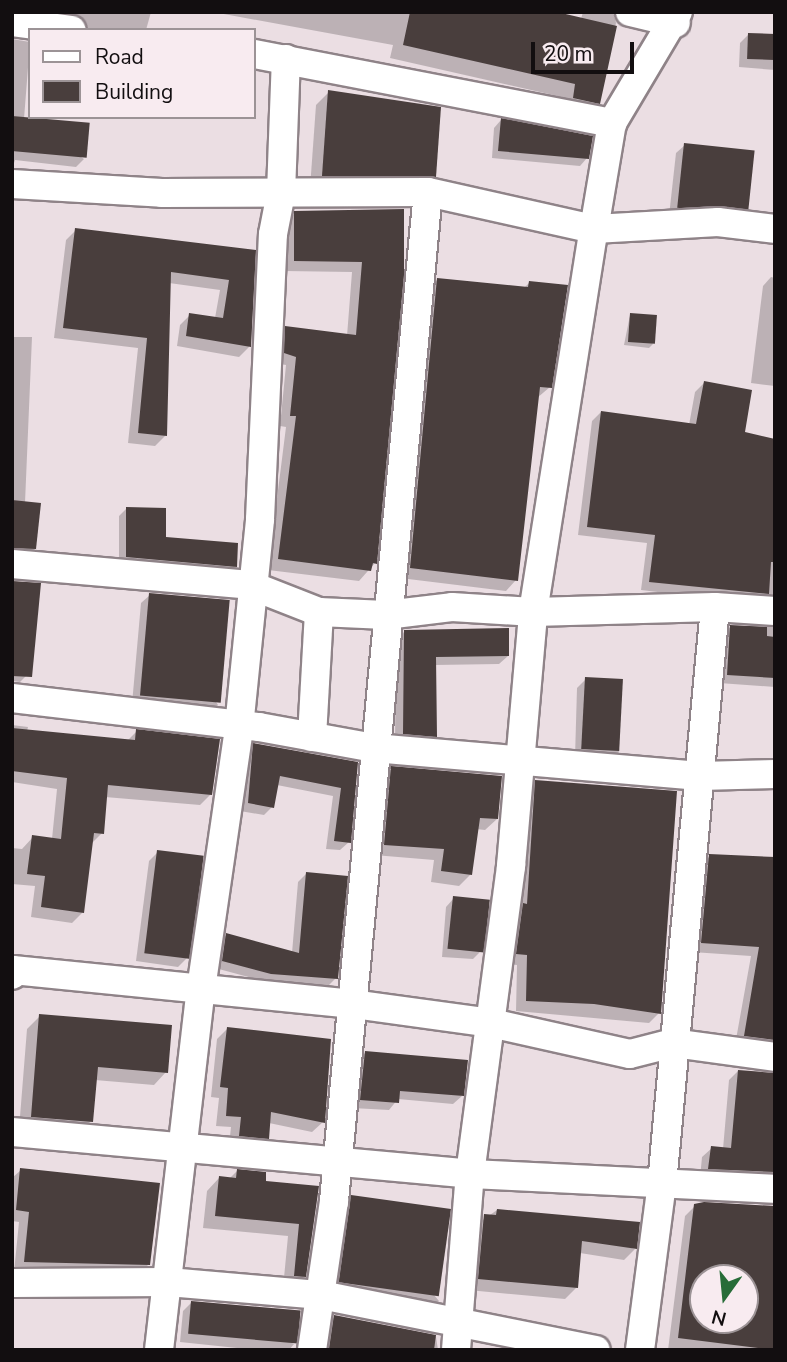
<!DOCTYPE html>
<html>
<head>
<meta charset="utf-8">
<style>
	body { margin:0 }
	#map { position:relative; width:787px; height:1362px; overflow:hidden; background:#ebdee3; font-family:"Nunito Sans",sans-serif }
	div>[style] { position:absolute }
	.shadow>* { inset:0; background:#0003 }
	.building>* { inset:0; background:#493e3d; transform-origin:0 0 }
	.roads { filter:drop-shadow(2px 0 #8f8388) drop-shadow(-2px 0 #8f8388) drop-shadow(0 2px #8f8388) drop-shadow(0 -2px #8f8388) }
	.minor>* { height:28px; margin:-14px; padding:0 14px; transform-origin:14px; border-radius:14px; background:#fff }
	span { translate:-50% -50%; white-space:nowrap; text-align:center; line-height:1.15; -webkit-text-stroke:7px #f8ebf0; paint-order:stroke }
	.frame { position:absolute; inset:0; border:14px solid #120e10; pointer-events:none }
	.legend { position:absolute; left:28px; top:28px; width:228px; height:91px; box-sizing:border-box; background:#f8ebf0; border:2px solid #9c9396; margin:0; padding:9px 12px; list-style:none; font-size:21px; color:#120e10 }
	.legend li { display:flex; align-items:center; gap:14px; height:35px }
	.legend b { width:35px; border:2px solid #9c9396 }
	.north { position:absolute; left:689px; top:1264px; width:70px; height:70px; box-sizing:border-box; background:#f8ebf0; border:2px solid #9c9396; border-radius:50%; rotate:195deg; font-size:19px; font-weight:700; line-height:28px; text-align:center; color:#120e10 }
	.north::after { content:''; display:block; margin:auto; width:24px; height:32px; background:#276c38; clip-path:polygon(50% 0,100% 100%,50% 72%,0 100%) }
	.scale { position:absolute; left:531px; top:42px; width:103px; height:32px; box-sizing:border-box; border:4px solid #120e10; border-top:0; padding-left:9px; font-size:21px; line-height:24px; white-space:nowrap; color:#120e10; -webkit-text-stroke:5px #f8ebf0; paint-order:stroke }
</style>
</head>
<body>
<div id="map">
	<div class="shadow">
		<i style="clip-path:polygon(12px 12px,151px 12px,146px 30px,90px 30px)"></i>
		<i style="clip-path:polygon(213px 12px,549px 12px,581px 19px,583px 12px,613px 12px,616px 23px,599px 103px,585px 116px,560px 111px,562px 97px,390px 58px,393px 45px)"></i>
		<i style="clip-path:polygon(749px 34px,775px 36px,775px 70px,739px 67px,740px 43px)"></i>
		<i style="clip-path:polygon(12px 39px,30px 42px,24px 119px,84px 159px,76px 167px,15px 160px,12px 169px)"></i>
		<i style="clip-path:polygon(329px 92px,434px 176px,422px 189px,310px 188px,316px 105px)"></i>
		<i style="clip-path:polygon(501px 120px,587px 158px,580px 166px,492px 158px,494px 128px)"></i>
		<i style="clip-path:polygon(685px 145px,747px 208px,738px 217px,669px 216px,676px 153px)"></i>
		<i style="clip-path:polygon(402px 211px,375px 563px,359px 581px,268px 570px,286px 427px,280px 426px,286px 365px,274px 363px,275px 338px,286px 328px,347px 336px,352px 272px,284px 271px,284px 224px,295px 213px)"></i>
		<i style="clip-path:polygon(76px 230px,254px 252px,249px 347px,239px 357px,177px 346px,180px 325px,190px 315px,215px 318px,220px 290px,169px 283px,165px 436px,155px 446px,128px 443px,138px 348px,54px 338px,66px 240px)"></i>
		<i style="clip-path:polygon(771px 277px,775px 278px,775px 386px,751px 383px,763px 286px)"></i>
		<i style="clip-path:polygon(437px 280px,524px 288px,530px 282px,550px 387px,537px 398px,516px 580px,506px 591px,400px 578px,426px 291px)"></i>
		<i style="clip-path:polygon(630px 315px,653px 344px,649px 348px,624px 345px)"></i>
		<i style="clip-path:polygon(12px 337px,32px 337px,25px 503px,35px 549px,24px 559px,12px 559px)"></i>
		<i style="clip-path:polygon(704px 383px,743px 433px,775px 441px,775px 606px,641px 590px,647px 543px,578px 535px,592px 421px,601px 412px,689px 425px,695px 392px)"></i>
		<i style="clip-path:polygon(126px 509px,164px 539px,235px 566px,228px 574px,119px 564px,119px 516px)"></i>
		<i style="clip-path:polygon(12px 581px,39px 585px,30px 672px,20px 682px,12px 681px)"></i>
		<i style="clip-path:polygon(150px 595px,218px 705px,210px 713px,132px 704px,141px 603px)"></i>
		<i style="clip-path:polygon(731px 626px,775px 627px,775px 687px,719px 683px,722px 636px)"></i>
		<i style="clip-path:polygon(405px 631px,508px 656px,499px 664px,435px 665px,435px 736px,427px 744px,395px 742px,396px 640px)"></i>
		<i style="clip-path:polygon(586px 679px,619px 752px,611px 760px,575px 757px,577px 688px)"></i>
		<i style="clip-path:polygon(12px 725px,28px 727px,27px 731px,127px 741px,137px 731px,211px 794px,200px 805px,105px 797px,102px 833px,91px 844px,83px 912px,72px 923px,31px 917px,35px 886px,12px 884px,12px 848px,22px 849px,33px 837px,52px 839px,57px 789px,12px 782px)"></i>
		<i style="clip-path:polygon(254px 745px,356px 763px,349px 842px,340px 850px,326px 849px,333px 796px,277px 785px,272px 807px,264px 815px,240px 811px,246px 753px)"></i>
		<i style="clip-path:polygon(392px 768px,497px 819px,485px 830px,476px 829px,470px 875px,459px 886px,431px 882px,434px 860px,374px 855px,381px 779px)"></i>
		<i style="clip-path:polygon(536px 781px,659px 1013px,649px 1023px,516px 1011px,517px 965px,507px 964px,525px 792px)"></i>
		<i style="clip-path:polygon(158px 852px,187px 958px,178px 967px,136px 961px,149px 861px)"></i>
		<i style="clip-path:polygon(710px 856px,775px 859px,775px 1042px,767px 1050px,735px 1045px,751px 956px,692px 952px,700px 866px)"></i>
		<i style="clip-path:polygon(306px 874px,336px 978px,328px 986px,263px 981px,215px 968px,219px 943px,226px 935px,292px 953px,298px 882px)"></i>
		<i style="clip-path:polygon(454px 898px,481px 951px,473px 959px,442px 957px,446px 907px)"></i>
		<i style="clip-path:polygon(40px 1016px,166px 1072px,154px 1085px,95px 1080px,91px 1121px,79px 1134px,19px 1129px,27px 1029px)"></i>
		<i style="clip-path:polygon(228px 1028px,323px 1122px,312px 1132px,269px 1123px,267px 1138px,257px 1149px,229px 1146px,231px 1127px,216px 1126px,219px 1098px,211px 1097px,217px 1039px)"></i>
		<i style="clip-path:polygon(365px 1053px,462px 1096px,453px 1104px,398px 1099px,389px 1110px,352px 1108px,357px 1062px)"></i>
		<i style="clip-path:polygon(738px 1071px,775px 1081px,775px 1187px,700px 1178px,702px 1157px,712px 1148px,723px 1149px,729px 1080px)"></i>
		<i style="clip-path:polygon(21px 1170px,148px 1265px,137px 1276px,14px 1272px,19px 1222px,12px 1221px,12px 1178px)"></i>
		<i style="clip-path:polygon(237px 1171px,264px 1182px,317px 1187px,304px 1276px,292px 1289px,283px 1288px,288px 1236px,203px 1228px,207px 1191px,219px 1178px,229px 1179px)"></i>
		<i style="clip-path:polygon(352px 1197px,439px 1301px,430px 1310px,331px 1290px,343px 1205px)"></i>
		<i style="clip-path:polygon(evenodd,695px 1206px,775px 1207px,775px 1350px,668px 1350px,685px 1216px,695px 1206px,703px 1278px,745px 1278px,745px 1320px,703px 1320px,703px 1278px)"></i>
		<i style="clip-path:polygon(497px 1210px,635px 1249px,624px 1260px,580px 1253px,576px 1288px,565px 1299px,468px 1290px,473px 1227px)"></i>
		<i style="clip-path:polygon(192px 1302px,294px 1344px,289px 1350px,257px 1350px,180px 1342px,183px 1311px)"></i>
		<i style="clip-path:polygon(335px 1316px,436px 1337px,438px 1350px,323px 1350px,325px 1326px)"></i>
	</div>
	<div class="building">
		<i style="clip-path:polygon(410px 12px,557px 12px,617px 26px,600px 104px,573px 98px,575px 84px,403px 45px)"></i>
		<i style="left:748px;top:33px;width:27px;height:26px;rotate:2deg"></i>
		<i style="clip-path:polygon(328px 90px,441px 107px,436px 177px,322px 176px)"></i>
		<i style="left:12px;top:116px;width:78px;height:35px;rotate:5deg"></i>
		<i style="clip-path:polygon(501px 118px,593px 136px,589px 159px,498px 151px)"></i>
		<i style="left:684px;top:143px;width:71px;height:65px;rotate:6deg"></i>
		<i style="clip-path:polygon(404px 209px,404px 275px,377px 564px,373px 563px,371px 571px,278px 559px,296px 416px,290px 416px,296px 357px,284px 353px,285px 326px,356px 335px,362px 262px,294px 261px,294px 211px)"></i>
		<i style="clip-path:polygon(75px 228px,256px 250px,251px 347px,186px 336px,189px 313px,223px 318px,229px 280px,171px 272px,167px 436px,138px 433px,147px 338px,63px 328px)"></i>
		<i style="clip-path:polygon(437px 278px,528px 287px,529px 281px,568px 285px,552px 388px,540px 387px,518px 581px,410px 568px)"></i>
		<i style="left:630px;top:313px;width:27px;height:29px;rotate:4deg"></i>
		<i style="clip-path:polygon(704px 381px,752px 390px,745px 432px,775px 439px,775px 562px,771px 562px,769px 594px,649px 582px,655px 535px,587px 527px,601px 411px,696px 424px)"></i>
		<i style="clip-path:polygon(12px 500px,41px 503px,36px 549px,12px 548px)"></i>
		<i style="clip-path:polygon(126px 507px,166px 508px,166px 537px,238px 543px,237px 567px,126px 557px)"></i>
		<i style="clip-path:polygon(12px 581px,41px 583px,32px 677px,12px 676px)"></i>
		<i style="left:149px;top:593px;width:81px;height:103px;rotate:5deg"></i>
		<i style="clip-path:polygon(730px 625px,767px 627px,767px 636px,775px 637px,775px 678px,727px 675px)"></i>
		<i style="clip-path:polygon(509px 628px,509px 656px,436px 657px,437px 737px,403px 734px,404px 630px)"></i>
		<i style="left:585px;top:677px;width:38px;height:72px;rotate:3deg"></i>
		<i style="clip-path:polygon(12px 728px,135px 740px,136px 729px,220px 739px,212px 795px,108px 785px,104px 834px,94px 833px,84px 913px,41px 907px,45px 876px,27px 874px,32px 835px,61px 839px,67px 778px,12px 771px)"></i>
		<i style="clip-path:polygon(253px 743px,358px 762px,351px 843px,334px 841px,341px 788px,280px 776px,274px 808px,248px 803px)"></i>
		<i style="clip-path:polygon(391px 766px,502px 776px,498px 819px,480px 818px,472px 875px,441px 871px,444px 849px,384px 845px)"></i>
		<i style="clip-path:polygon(535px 780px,677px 791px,661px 1014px,594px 1004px,526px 1001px,527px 955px,516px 954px,523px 903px,527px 904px)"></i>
		<i style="left:157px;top:850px;width:47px;height:104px;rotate:7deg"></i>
		<i style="clip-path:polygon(709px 854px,775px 857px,775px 1040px,744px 1036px,759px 947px,701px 943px)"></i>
		<i style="clip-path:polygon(306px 872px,348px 876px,338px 979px,271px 974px,222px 961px,226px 933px,299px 953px)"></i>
		<i style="left:453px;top:896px;width:37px;height:53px;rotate:6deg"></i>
		<i style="clip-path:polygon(39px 1014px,172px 1025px,168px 1073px,98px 1067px,93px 1122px,31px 1117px)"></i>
		<i style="clip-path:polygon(227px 1027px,331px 1039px,325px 1123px,271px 1112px,269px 1139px,239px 1136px,241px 1117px,226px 1116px,228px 1088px,220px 1087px)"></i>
		<i style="clip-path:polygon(365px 1051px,468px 1060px,464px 1096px,400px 1091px,399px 1103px,360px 1100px)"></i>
		<i style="clip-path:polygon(738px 1070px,775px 1073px,775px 1172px,708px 1169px,711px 1146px,731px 1148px)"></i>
		<i style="clip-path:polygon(20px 1168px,160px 1183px,150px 1265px,24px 1262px,29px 1212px,16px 1210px)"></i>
		<i style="clip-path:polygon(237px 1169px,266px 1172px,266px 1181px,319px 1186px,306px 1277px,294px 1276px,299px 1224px,215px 1216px,219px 1176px,236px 1178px)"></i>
		<i style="left:351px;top:1195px;width:101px;height:88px;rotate:8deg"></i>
		<i style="clip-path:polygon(evenodd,704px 1202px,775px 1206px,775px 1350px,678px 1338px,694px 1204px,704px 1202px,703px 1278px,745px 1278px,745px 1320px,703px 1320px,703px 1278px)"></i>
		<i style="clip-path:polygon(497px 1209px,640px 1222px,637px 1249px,582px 1241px,578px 1288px,478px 1279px,484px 1214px,496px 1215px)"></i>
		<i style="left:191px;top:1301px;width:110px;height:33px;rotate:5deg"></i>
		<i style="clip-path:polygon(334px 1315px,436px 1335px,434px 1350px,329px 1349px)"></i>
	</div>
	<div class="roads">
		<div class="minor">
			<i style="left:630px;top:12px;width:47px;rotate:13.4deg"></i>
			<i style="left:12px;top:22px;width:60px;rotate:7.7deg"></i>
			<i style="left:254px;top:54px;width:365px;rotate:10.9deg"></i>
			<i style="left:12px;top:184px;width:150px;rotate:3.4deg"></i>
			<i style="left:162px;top:193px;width:266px;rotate:-0.2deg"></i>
			<i style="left:428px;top:192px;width:170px;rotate:12.6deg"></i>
			<i style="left:594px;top:229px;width:124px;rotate:-3.2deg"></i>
			<i style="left:718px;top:222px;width:57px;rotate:7deg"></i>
			<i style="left:12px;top:564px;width:239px;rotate:5deg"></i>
			<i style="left:250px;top:585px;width:74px;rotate:21.4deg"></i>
			<i style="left:319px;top:612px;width:67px;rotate:2.6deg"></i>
			<i style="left:386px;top:615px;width:66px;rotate:-6.9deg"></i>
			<i style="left:452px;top:607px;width:81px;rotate:3.5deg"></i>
			<i style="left:533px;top:612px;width:182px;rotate:-1.6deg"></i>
			<i style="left:715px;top:607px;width:60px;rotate:3.8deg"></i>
			<i style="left:12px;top:698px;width:249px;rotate:6.7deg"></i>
			<i style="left:259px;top:727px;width:117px;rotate:10.3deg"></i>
			<i style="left:374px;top:748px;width:327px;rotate:4.9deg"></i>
			<i style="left:700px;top:776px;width:75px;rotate:-1.5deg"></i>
			<i style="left:312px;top:737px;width:125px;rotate:-86.8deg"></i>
			<i style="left:12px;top:975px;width:5px;rotate:-79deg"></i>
			<i style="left:13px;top:970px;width:342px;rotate:5.7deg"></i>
			<i style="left:353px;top:1004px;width:139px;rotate:7.8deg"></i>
			<i style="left:491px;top:1023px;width:142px;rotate:12.6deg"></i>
			<i style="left:630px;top:1054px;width:44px;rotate:-14.3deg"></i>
			<i style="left:673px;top:1043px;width:103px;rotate:7.8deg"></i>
			<i style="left:12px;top:1132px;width:460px;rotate:5.2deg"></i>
			<i style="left:470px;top:1174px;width:305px;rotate:2.8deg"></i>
			<i style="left:12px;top:1283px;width:156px;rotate:-0.4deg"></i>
			<i style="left:168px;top:1282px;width:154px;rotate:4.9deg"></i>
			<i style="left:321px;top:1295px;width:280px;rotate:11.3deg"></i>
			<i style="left:159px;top:1350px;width:363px;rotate:-83.4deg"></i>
			<i style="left:201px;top:989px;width:265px;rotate:-81.7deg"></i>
			<i style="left:239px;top:727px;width:209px;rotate:-84.2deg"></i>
			<i style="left:260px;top:519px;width:285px;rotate:-87.4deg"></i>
			<i style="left:273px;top:234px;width:42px;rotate:-79deg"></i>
			<i style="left:281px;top:193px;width:134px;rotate:-87.9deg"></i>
			<i style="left:312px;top:1350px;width:151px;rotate:-81.6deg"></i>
			<i style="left:334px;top:1201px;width:1013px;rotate:-84.68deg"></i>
			<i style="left:456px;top:1350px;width:177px;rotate:-85.5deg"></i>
			<i style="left:470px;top:1174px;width:311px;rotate:-82.4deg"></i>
			<i style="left:511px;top:866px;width:255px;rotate:-85deg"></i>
			<i style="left:533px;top:612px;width:388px;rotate:-81deg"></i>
			<i style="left:594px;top:229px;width:108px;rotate:-80.4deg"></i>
			<i style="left:612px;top:123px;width:129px;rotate:-59.3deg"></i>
			<i style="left:640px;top:1350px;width:167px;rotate:-82.5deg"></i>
			<i style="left:662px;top:1184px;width:579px;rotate:-84.75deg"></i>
		</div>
	</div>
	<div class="frame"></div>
	<ul class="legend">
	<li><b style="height:9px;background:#fff"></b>Road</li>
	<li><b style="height:19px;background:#493e3d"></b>Building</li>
	</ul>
	<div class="north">N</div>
	<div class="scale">20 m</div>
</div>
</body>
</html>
